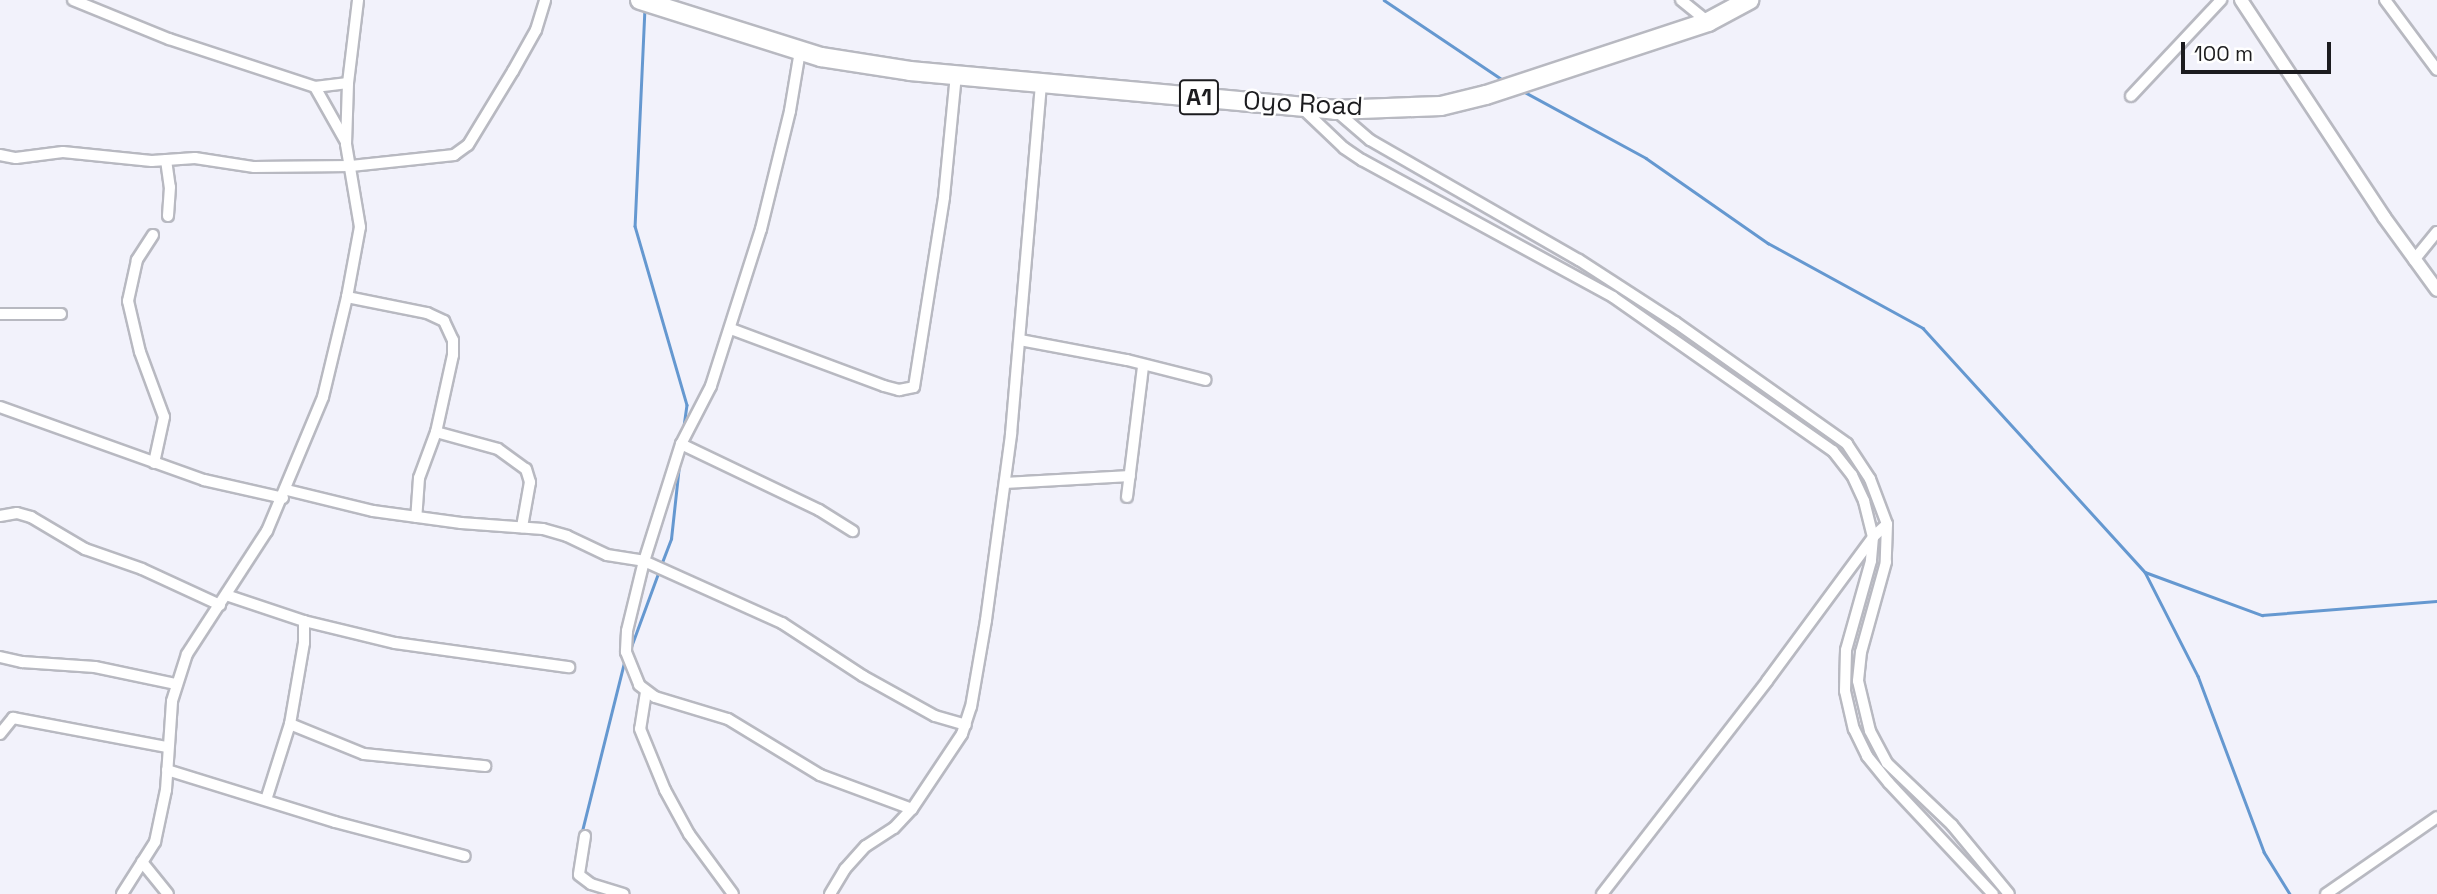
<!DOCTYPE html>
<html>
<head>
<meta charset="utf-8">
<style>
	body { margin:0 }
	#map { position:relative; width:2437px; height:894px; overflow:hidden; background:#f2f2fb; font-family:"Space Grotesk",sans-serif }
	div>[style] { position:absolute }
	.stream>* { height:2.5px; margin:-1.25px; padding:0 1.25px; transform-origin:1.25px; border-radius:1.25px; background:#6598d0 }
	.roads { filter:drop-shadow(2px 0 #b8b9c1) drop-shadow(-2px 0 #b8b9c1) drop-shadow(0 2px #b8b9c1) drop-shadow(0 -2px #b8b9c1) }
	.minor>* { height:10px; margin:-5px; padding:0 5px; transform-origin:5px; border-radius:5px; background:#fff }
	.tertiary>* { height:12px; margin:-6px; padding:0 6px; transform-origin:6px; border-radius:6px; background:#fff }
	.trunk>* { height:18px; margin:-9px; padding:0 9px; transform-origin:9px; border-radius:9px; background:#fff }
	span { translate:-50% -50%; white-space:nowrap; text-align:center; line-height:1.15; -webkit-text-stroke:5px #fff; paint-order:stroke }
	.shield-label span { padding:2px 5px; background:#fff; border:2px solid; border-radius:5px; -webkit-text-stroke-width:0 }
	.shield-label { font-size:24px; color:#1c1c1f; font-weight:700 }
	.street-label { font-size:26px; color:#1c1c1f }
	.scale { position:absolute; left:2181px; top:42px; width:150px; height:32px; box-sizing:border-box; border:4px solid #1c1c1f; border-top:0; padding-left:9px; font-size:21px; line-height:24px; white-space:nowrap; color:#1c1c1f; -webkit-text-stroke:5px #fff; paint-order:stroke }
</style>
</head>
<body>
<div id="map">
	<div class="stream">
		<i style="left:1384px;top:0;width:147px;rotate:33.9deg"></i>
		<i style="left:645px;top:8px;width:218px;rotate:92.6deg"></i>
		<i style="left:635px;top:226px;width:186px;rotate:73.8deg"></i>
		<i style="left:687px;top:405px;width:22px;rotate:98deg"></i>
		<i style="left:1521px;top:90px;width:142px;rotate:28.5deg"></i>
		<i style="left:1646px;top:158px;width:149px;rotate:34.9deg"></i>
		<i style="left:1768px;top:243px;width:177px;rotate:28.7deg"></i>
		<i style="left:1923px;top:328px;width:330px;rotate:47.7deg"></i>
		<i style="left:2145px;top:572px;width:117px;rotate:63deg"></i>
		<i style="left:2198px;top:676px;width:188px;rotate:69.4deg"></i>
		<i style="left:2264px;top:852px;width:49px;rotate:58.2deg"></i>
		<i style="left:661px;top:565px;width:28px;rotate:-69deg"></i>
		<i style="left:671px;top:539px;width:74px;rotate:-83.8deg"></i>
		<i style="left:2145px;top:572px;width:125px;rotate:20.2deg"></i>
		<i style="left:2262px;top:615px;width:176px;rotate:-4.6deg"></i>
		<i style="left:631px;top:647px;width:81px;rotate:-69.8deg"></i>
		<i style="left:580px;top:839px;width:186px;rotate:-76deg"></i>
	</div>
	<div class="roads">
		<div class="minor">
			<i style="left:73px;top:0;width:104px;rotate:22.1deg"></i>
			<i style="left:169px;top:39px;width:154px;rotate:18.2deg"></i>
			<i style="left:315px;top:87px;width:33px;rotate:-7deg"></i>
			<i style="left:1681px;top:0;width:35px;rotate:39deg"></i>
			<i style="left:2385px;top:0;width:87px;rotate:53.4deg"></i>
			<i style="left:800px;top:51px;width:61px;rotate:99.5deg"></i>
			<i style="left:790px;top:111px;width:122px;rotate:103.8deg"></i>
			<i style="left:761px;top:229px;width:165px;rotate:107.7deg"></i>
			<i style="left:711px;top:386px;width:65px;rotate:117.3deg"></i>
			<i style="left:681px;top:444px;width:123px;rotate:107.5deg"></i>
			<i style="left:644px;top:561px;width:72px;rotate:103.7deg"></i>
			<i style="left:627px;top:631px;width:21px;rotate:93deg"></i>
			<i style="left:626px;top:652px;width:35px;rotate:68deg"></i>
			<i style="left:639px;top:685px;width:20px;rotate:37deg"></i>
			<i style="left:655px;top:697px;width:76px;rotate:16.8deg"></i>
			<i style="left:728px;top:719px;width:108px;rotate:31.3deg"></i>
			<i style="left:820px;top:775px;width:98px;rotate:20.3deg"></i>
			<i style="left:315px;top:87px;width:63px;rotate:60.6deg"></i>
			<i style="left:2131px;top:96px;width:132px;rotate:-46.8deg"></i>
			<i style="left:1302px;top:108px;width:58px;rotate:43.6deg"></i>
			<i style="left:1344px;top:148px;width:22px;rotate:34deg"></i>
			<i style="left:1362px;top:160px;width:286px;rotate:28.6deg"></i>
			<i style="left:1613px;top:297px;width:269px;rotate:35deg"></i>
			<i style="left:1833px;top:451px;width:31px;rotate:52deg"></i>
			<i style="left:1852px;top:475px;width:29px;rotate:65deg"></i>
			<i style="left:1864px;top:501px;width:37px;rotate:76deg"></i>
			<i style="left:1873px;top:537px;width:24px;rotate:95deg"></i>
			<i style="left:1871px;top:561px;width:92px;rotate:105.7deg"></i>
			<i style="left:1846px;top:650px;width:41px;rotate:91.4deg"></i>
			<i style="left:1845px;top:691px;width:39px;rotate:77deg"></i>
			<i style="left:1854px;top:729px;width:30px;rotate:64deg"></i>
			<i style="left:1867px;top:756px;width:35px;rotate:51deg"></i>
			<i style="left:1889px;top:783px;width:152px;rotate:46.9deg"></i>
			<i style="left:1335px;top:110px;width:46px;rotate:40.6deg"></i>
			<i style="left:1370px;top:140px;width:241px;rotate:29.9deg"></i>
			<i style="left:1579px;top:260px;width:114px;rotate:32.9deg"></i>
			<i style="left:1675px;top:322px;width:211px;rotate:35.3deg"></i>
			<i style="left:1847px;top:444px;width:42px;rotate:56.7deg"></i>
			<i style="left:1870px;top:479px;width:48px;rotate:69.3deg"></i>
			<i style="left:1887px;top:524px;width:38px;rotate:92deg"></i>
			<i style="left:1886px;top:562px;width:93px;rotate:105.5deg"></i>
			<i style="left:1861px;top:652px;width:29px;rotate:96deg"></i>
			<i style="left:1858px;top:681px;width:51px;rotate:76.5deg"></i>
			<i style="left:1870px;top:731px;width:36px;rotate:62deg"></i>
			<i style="left:1887px;top:763px;width:90px;rotate:43.6deg"></i>
			<i style="left:1952px;top:825px;width:89px;rotate:50.4deg"></i>
			<i style="left:0;top:155px;width:16px;rotate:11deg"></i>
			<i style="left:16px;top:158px;width:47px;rotate:-7.3deg"></i>
			<i style="left:63px;top:152px;width:89px;rotate:5.8deg"></i>
			<i style="left:152px;top:161px;width:43px;rotate:-4deg"></i>
			<i style="left:195px;top:158px;width:60px;rotate:8.7deg"></i>
			<i style="left:254px;top:167px;width:97px;rotate:-0.6deg"></i>
			<i style="left:351px;top:166px;width:104px;rotate:-6.1deg"></i>
			<i style="left:454px;top:155px;width:17px;rotate:-36deg"></i>
			<i style="left:468px;top:145px;width:87px;rotate:-58.7deg"></i>
			<i style="left:513px;top:71px;width:47px;rotate:-60.7deg"></i>
			<i style="left:536px;top:30px;width:31px;rotate:-73deg"></i>
			<i style="left:166px;top:160px;width:27px;rotate:82deg"></i>
			<i style="left:170px;top:187px;width:29px;rotate:94deg"></i>
			<i style="left:153px;top:235px;width:30px;rotate:123deg"></i>
			<i style="left:137px;top:260px;width:42px;rotate:102.4deg"></i>
			<i style="left:128px;top:301px;width:52px;rotate:76.8deg"></i>
			<i style="left:140px;top:352px;width:69px;rotate:69.7deg"></i>
			<i style="left:164px;top:417px;width:47px;rotate:102.3deg"></i>
			<i style="left:2414px;top:260px;width:36px;rotate:-51deg"></i>
			<i style="left:347px;top:297px;width:82px;rotate:11.3deg"></i>
			<i style="left:427px;top:313px;width:19px;rotate:25deg"></i>
			<i style="left:444px;top:321px;width:21px;rotate:65deg"></i>
			<i style="left:453px;top:340px;width:15px;rotate:90deg"></i>
			<i style="left:453px;top:355px;width:79px;rotate:102.4deg"></i>
			<i style="left:436px;top:432px;width:49px;rotate:110.3deg"></i>
			<i style="left:419px;top:478px;width:39px;rotate:94deg"></i>
			<i style="left:0;top:314px;width:61px"></i>
			<i style="left:731px;top:329px;width:163px;rotate:20.4deg"></i>
			<i style="left:884px;top:386px;width:16px;rotate:15deg"></i>
			<i style="left:899px;top:390px;width:15px;rotate:-11deg"></i>
			<i style="left:914px;top:387px;width:192px;rotate:-81deg"></i>
			<i style="left:944px;top:197px;width:123px;rotate:-84.4deg"></i>
			<i style="left:1020px;top:340px;width:109px;rotate:10.6deg"></i>
			<i style="left:1127px;top:360px;width:81px;rotate:14.2deg"></i>
			<i style="left:0;top:407px;width:217px;rotate:19.7deg"></i>
			<i style="left:204px;top:480px;width:81px;rotate:12.8deg"></i>
			<i style="left:436px;top:432px;width:64px;rotate:15.3deg"></i>
			<i style="left:498px;top:449px;width:34px;rotate:36deg"></i>
			<i style="left:526px;top:469px;width:14px;rotate:73deg"></i>
			<i style="left:530px;top:482px;width:46px;rotate:100.1deg"></i>
			<i style="left:681px;top:444px;width:153px;rotate:25.6deg"></i>
			<i style="left:819px;top:510px;width:40px;rotate:32deg"></i>
			<i style="left:1005px;top:483px;width:125px;rotate:-3.2deg"></i>
			<i style="left:287px;top:490px;width:89px;rotate:13.7deg"></i>
			<i style="left:373px;top:511px;width:89px;rotate:7.8deg"></i>
			<i style="left:461px;top:523px;width:82px;rotate:4.2deg"></i>
			<i style="left:543px;top:529px;width:25px;rotate:16deg"></i>
			<i style="left:567px;top:536px;width:44px;rotate:25.4deg"></i>
			<i style="left:607px;top:555px;width:37px;rotate:9deg"></i>
			<i style="left:644px;top:561px;width:151px;rotate:24.2deg"></i>
			<i style="left:782px;top:623px;width:97px;rotate:33.2deg"></i>
			<i style="left:863px;top:676px;width:82px;rotate:29.1deg"></i>
			<i style="left:935px;top:716px;width:32px;rotate:16deg"></i>
			<i style="left:1127px;top:497px;width:132px;rotate:-83deg"></i>
			<i style="left:0;top:516px;width:17px;rotate:-10deg"></i>
			<i style="left:17px;top:513px;width:15px;rotate:16deg"></i>
			<i style="left:31px;top:517px;width:63px;rotate:30.7deg"></i>
			<i style="left:85px;top:549px;width:60px;rotate:19.3deg"></i>
			<i style="left:142px;top:569px;width:86px;rotate:24.8deg"></i>
			<i style="left:226px;top:595px;width:82px;rotate:18.4deg"></i>
			<i style="left:304px;top:621px;width:94px;rotate:13.6deg"></i>
			<i style="left:395px;top:643px;width:176px;rotate:7.9deg"></i>
			<i style="left:0;top:657px;width:23px;rotate:13deg"></i>
			<i style="left:22px;top:662px;width:73px;rotate:3.9deg"></i>
			<i style="left:95px;top:667px;width:83px;rotate:11.9deg"></i>
			<i style="left:646px;top:692px;width:37px;rotate:99deg"></i>
			<i style="left:640px;top:729px;width:66px;rotate:67.7deg"></i>
			<i style="left:665px;top:790px;width:50px;rotate:61.4deg"></i>
			<i style="left:689px;top:834px;width:74px;rotate:53.7deg"></i>
			<i style="left:290px;top:724px;width:80px;rotate:22.1deg"></i>
			<i style="left:364px;top:754px;width:122px;rotate:5.7deg"></i>
			<i style="left:0;top:734px;width:21px;rotate:-51deg"></i>
			<i style="left:13px;top:718px;width:157px;rotate:10.7deg"></i>
			<i style="left:167px;top:770px;width:176px;rotate:17.2deg"></i>
			<i style="left:335px;top:822px;width:134px;rotate:14.7deg"></i>
			<i style="left:266px;top:800px;width:80px;rotate:-72.5deg"></i>
			<i style="left:290px;top:724px;width:82px;rotate:-80.2deg"></i>
			<i style="left:304px;top:643px;width:22px;rotate:-90deg"></i>
			<i style="left:585px;top:836px;width:39px;rotate:99deg"></i>
			<i style="left:579px;top:875px;width:15px;rotate:37deg"></i>
			<i style="left:591px;top:884px;width:34px;rotate:17deg"></i>
			<i style="left:142px;top:862px;width:41px;rotate:50.9deg"></i>
			<i style="left:122px;top:894px;width:62px;rotate:-57.6deg"></i>
			<i style="left:155px;top:842px;width:53px;rotate:-78.1deg"></i>
			<i style="left:166px;top:790px;width:89px;rotate:-86.1deg"></i>
			<i style="left:172px;top:701px;width:49px;rotate:-72.3deg"></i>
			<i style="left:187px;top:654px;width:147px;rotate:-57deg"></i>
			<i style="left:267px;top:531px;width:145px;rotate:-67.3deg"></i>
			<i style="left:323px;top:397px;width:103px;rotate:-76.5deg"></i>
			<i style="left:347px;top:297px;width:71px;rotate:-79.5deg"></i>
			<i style="left:360px;top:227px;width:84px;rotate:-99.6deg"></i>
			<i style="left:346px;top:144px;width:61px;rotate:-88.1deg"></i>
			<i style="left:348px;top:83px;width:84px;rotate:-83.1deg"></i>
			<i style="left:830px;top:894px;width:29px;rotate:-59deg"></i>
			<i style="left:845px;top:869px;width:31px;rotate:-48deg"></i>
			<i style="left:866px;top:846px;width:33px;rotate:-33deg"></i>
			<i style="left:894px;top:828px;width:26px;rotate:-47deg"></i>
			<i style="left:912px;top:809px;width:90px;rotate:-56.3deg"></i>
			<i style="left:962px;top:734px;width:28px;rotate:-72deg"></i>
			<i style="left:971px;top:707px;width:88px;rotate:-80.2deg"></i>
			<i style="left:986px;top:620px;width:188px;rotate:-82.3deg"></i>
			<i style="left:1011px;top:434px;width:354px;rotate:-85.1deg"></i>
			<i style="left:1602px;top:894px;width:269px;rotate:-52.2deg"></i>
			<i style="left:1767px;top:681px;width:179px;rotate:-53.6deg"></i>
			<i style="left:1873px;top:537px;width:19px;rotate:-43deg"></i>
			<i style="left:2326px;top:894px;width:135px;rotate:-34.7deg"></i>
		</div>
		<div class="tertiary">
			<i style="left:2241px;top:0;width:260px;rotate:56.6deg"></i>
			<i style="left:2384px;top:217px;width:90px;rotate:54deg"></i>
		</div>
		<div class="trunk">
			<i style="left:640px;top:0;width:190px;rotate:17.5deg"></i>
			<i style="left:821px;top:57px;width:90px;rotate:8.9deg"></i>
			<i style="left:910px;top:71px;width:427px;rotate:5.2deg"></i>
			<i style="left:1335px;top:110px;width:106px;rotate:-2.2deg"></i>
			<i style="left:1441px;top:106px;width:46px;rotate:-13.7deg"></i>
			<i style="left:1486px;top:95px;width:234px;rotate:-18.2deg"></i>
			<i style="left:1708px;top:22px;width:47px;rotate:-28.2deg"></i>
		</div>
	</div>
	<div class="shield-label">
		<span style="left:1199px;top:97px">A1</span>
	</div>
	<div class="street-label">
		<span style="left:1303px;top:104px;rotate:3deg">Oyo Road</span>
	</div>
	<div class="scale">100 m</div>
</div>
</body>
</html>
